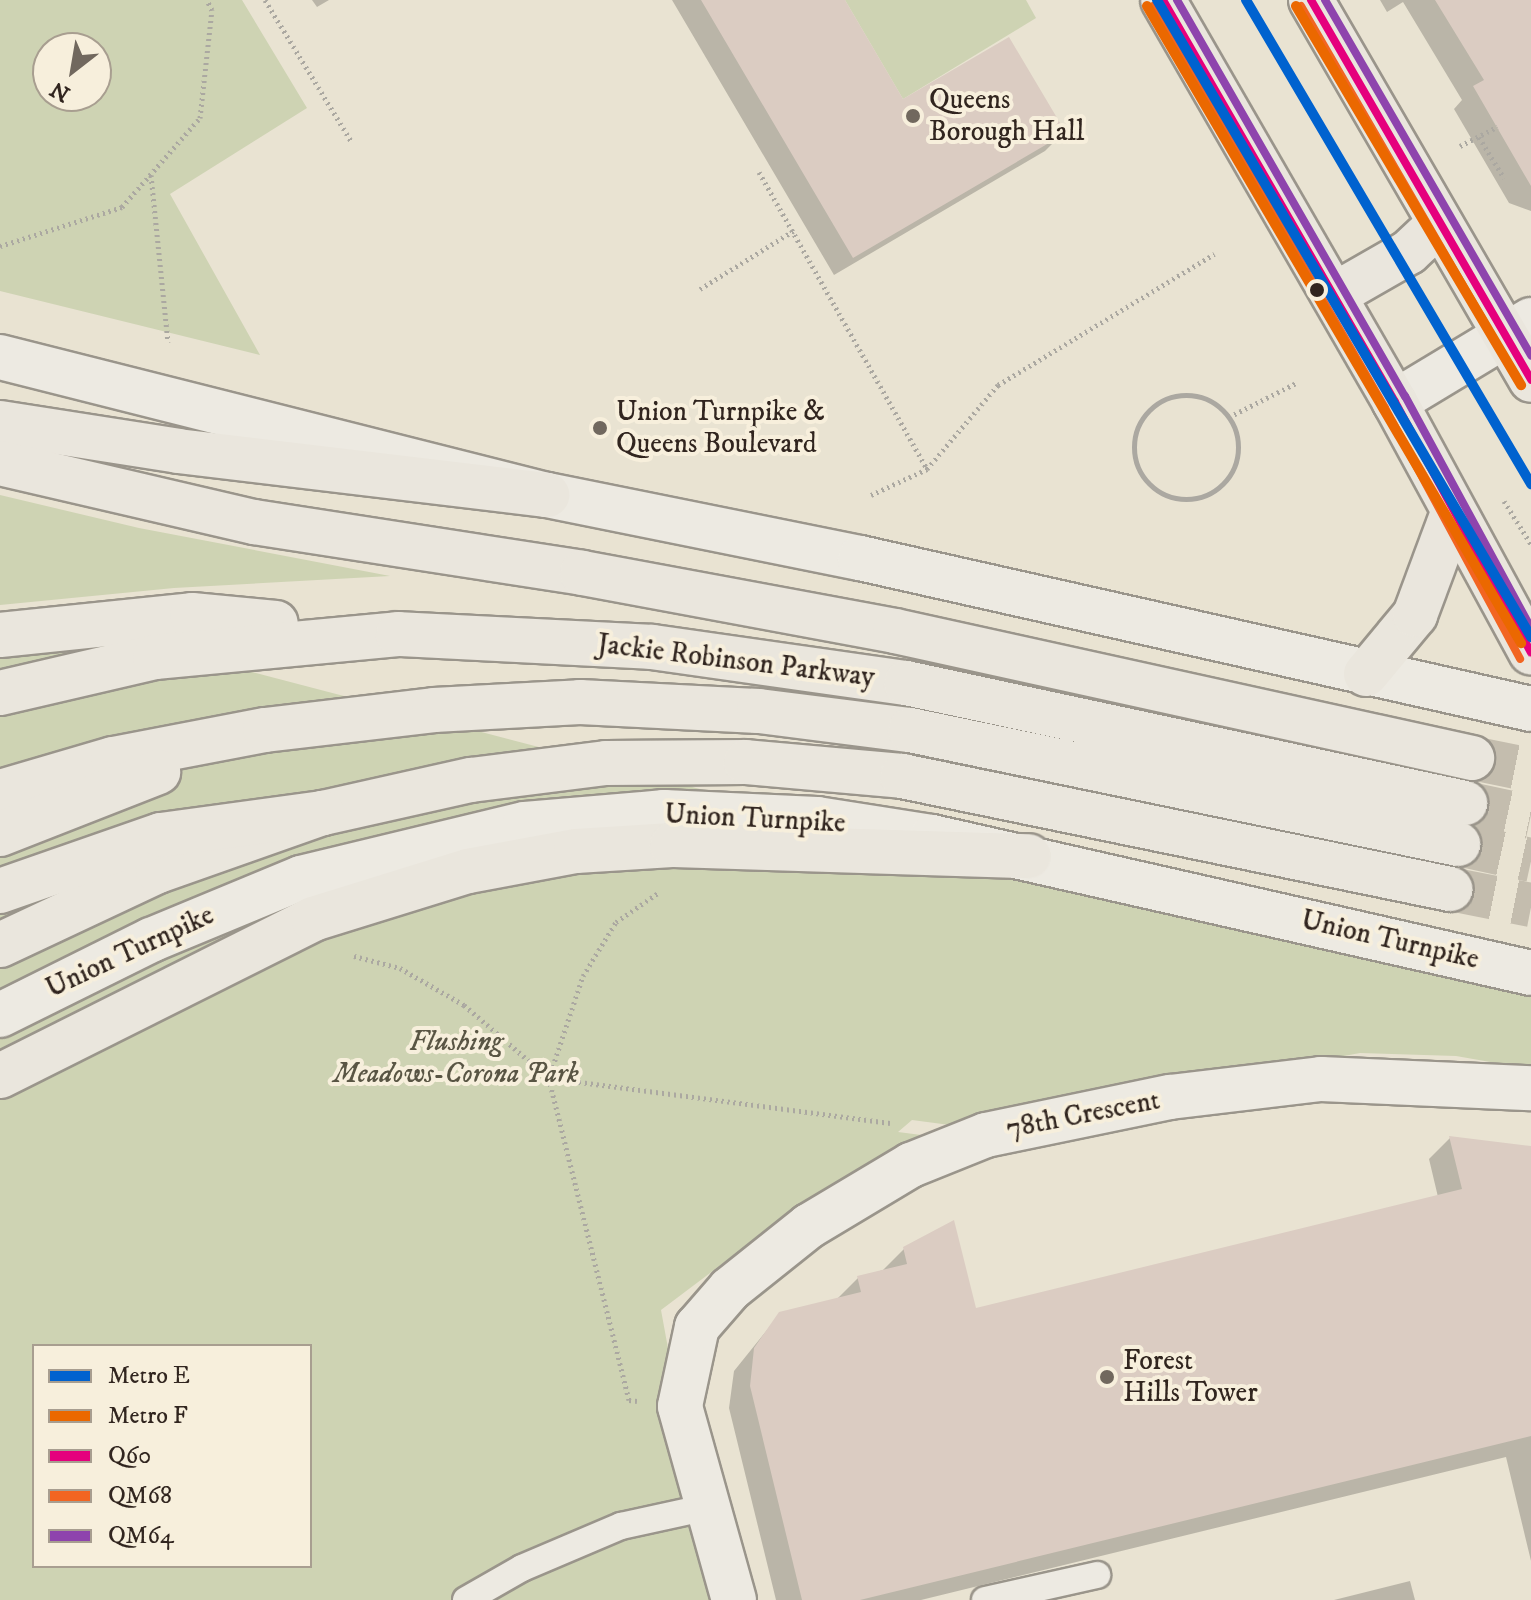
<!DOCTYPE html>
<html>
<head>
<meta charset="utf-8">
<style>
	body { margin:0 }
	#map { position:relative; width:1531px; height:1600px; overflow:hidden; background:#e9e3d2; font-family:"IM FELL DW Pica",serif }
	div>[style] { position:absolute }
	.green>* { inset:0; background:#ced3b3 }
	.shadow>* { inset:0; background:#0003 }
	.building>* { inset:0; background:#dbccc2 }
	.primary-tunnel>* { height:44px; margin-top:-22px; transform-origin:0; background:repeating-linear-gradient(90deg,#c4bdae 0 44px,transparent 0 66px) }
	.motorway-tunnel>* { height:44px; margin-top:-22px; transform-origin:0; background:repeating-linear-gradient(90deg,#c4bdae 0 44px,transparent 0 66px) }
	.path>* { height:5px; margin-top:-2.5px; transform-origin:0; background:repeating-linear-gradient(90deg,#aba8a1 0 2px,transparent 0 6px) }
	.path>.ring { margin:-2.5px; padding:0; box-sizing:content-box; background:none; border:5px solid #aba8a1; border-radius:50% }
	.roads { filter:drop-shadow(2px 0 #9a958b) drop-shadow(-2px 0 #9a958b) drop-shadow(0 2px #9a958b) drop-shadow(0 -2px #9a958b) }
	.service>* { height:26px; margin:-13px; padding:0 13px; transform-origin:13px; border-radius:13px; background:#edeae2 }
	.minor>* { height:44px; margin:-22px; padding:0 22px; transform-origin:22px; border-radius:22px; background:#edeae2 }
	.secondary>* { height:44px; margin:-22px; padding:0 22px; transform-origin:22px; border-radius:22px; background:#edeae2 }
	.primary>* { height:44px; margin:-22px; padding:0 22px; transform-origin:22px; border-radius:22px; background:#eae6dd }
	.motorway>* { height:44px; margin:-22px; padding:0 22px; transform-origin:22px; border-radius:22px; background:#eae6dd }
	.bus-1>* { height:8px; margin:-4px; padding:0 4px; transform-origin:4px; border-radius:4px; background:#e5007d }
	.bus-2>* { height:8px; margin:-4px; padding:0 4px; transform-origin:4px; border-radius:4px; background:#f26522 }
	.bus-3>* { height:8px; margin:-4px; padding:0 4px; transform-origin:4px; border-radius:4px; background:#8e44ad }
	.metro-1>* { height:10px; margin:-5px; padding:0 5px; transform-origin:5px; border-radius:5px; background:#0062cf }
	.metro-2>* { height:10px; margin:-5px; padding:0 5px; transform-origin:5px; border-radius:5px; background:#eb6800 }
	.dots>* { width:22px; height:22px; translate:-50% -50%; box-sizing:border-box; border:4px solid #f7efdc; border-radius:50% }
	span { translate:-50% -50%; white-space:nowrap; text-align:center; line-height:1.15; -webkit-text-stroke:8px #f7efdc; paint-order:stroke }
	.poi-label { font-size:28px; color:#31251f }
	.left { translate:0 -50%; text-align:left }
	.street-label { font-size:28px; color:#31251f }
	.park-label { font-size:28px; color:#595544; font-style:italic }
	.legend { position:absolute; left:32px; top:1344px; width:280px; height:224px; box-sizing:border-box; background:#f7efdc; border:2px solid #a89e90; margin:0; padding:10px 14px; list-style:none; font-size:24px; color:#31251f }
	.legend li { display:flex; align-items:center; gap:16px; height:40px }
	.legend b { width:40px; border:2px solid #a89e90 }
	.north { position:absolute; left:32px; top:32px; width:80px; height:80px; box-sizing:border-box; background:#f7efdc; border:2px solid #a89e90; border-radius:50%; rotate:211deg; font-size:22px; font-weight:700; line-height:32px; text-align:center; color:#31251f }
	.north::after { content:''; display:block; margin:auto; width:28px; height:36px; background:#71685e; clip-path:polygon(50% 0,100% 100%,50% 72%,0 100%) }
</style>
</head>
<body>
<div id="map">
	<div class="green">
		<i style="clip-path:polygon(evenodd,0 0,242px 0,307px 108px,170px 194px,260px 355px,0 291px,0 0,48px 48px,96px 48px,96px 96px,48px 96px,48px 48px)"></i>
		<i style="clip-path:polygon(845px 0,1026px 0,1036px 18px,903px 99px)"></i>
		<i style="clip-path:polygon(0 495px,139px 528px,390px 576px,174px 588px,0 605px)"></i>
		<i style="clip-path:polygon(evenodd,0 640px,233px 667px,1105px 895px,1531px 982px,1531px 1069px,1456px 1056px,1360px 1053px,965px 1127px,912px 1120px,898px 1132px,937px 1137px,791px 1212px,661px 1310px,714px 1600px,0 1600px,0 640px,34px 1346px,310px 1346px,310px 1566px,34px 1566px,34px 1346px)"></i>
	</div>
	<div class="shadow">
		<i style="clip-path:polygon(312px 0,329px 0,317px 7px)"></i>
		<i style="clip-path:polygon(672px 0,842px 0,902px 102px,1063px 133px,1045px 151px,834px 275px)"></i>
		<i style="clip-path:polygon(1380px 0,1531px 0,1531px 211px,1509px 203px,1454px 109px,1462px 100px,1403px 2px,1387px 12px)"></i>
		<i style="clip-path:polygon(1450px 1138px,1531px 1151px,1531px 1561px,1506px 1457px,921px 1600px,776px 1600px,729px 1408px,734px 1371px,780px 1314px,837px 1299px,858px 1278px,883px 1270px,904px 1249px,974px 1310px,1438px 1197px,1429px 1159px)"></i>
		<i style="clip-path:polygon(1410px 1581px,1415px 1600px,1334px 1600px)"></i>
	</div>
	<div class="building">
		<i style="clip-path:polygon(701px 0,845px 0,903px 99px,1009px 37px,1066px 133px,853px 258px)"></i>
		<i style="clip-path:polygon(1435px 0,1531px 0,1531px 186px,1473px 86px,1484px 80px)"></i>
		<i style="clip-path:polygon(1449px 1136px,1531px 1146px,1531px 1436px,860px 1600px,802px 1600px,750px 1386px,754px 1348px,779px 1312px,861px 1292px,857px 1276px,907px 1264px,903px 1247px,954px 1220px,976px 1308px,1462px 1189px)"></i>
	</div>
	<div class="primary-tunnel">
		<i style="left:1472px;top:758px;width:60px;rotate:11.5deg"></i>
		<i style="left:1450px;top:889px;width:83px;rotate:11.2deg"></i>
	</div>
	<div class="motorway-tunnel">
		<i style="left:1465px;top:803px;width:67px;rotate:12deg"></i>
		<i style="left:1458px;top:844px;width:75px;rotate:12.4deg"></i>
	</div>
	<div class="path">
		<i style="left:265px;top:0;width:165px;rotate:58.6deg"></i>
		<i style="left:1479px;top:137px;width:48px;rotate:58.6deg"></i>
		<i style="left:1460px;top:146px;width:42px;rotate:-27.2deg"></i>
		<i style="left:759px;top:172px;width:341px;rotate:60.5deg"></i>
		<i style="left:151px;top:175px;width:168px;rotate:84.2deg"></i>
		<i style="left:0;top:246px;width:128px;rotate:-17.7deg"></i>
		<i style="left:122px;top:207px;width:118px;rotate:-48.8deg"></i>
		<i style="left:200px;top:118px;width:109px;rotate:-83.7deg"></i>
		<i style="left:212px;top:10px;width:11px;rotate:-117deg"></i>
		<i style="left:700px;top:289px;width:110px;rotate:-31.9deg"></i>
		<i class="ring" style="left:1134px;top:395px;width:99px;height:99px"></i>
		<i style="left:1229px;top:417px;width:77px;rotate:-26.9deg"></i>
		<i style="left:871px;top:495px;width:62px;rotate:-24.9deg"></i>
		<i style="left:927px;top:469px;width:110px;rotate:-49.8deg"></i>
		<i style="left:998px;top:385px;width:253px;rotate:-31.2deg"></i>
		<i style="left:1504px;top:501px;width:51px;rotate:57.9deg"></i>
		<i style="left:354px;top:956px;width:48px;rotate:14.6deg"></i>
		<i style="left:400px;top:968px;width:74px;rotate:30deg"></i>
		<i style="left:464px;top:1005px;width:112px;rotate:40.7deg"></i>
		<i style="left:549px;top:1078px;width:344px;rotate:7.5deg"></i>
		<i style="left:637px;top:1401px;width:8px;rotate:-173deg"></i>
		<i style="left:629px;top:1400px;width:332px;rotate:-104deg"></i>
		<i style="left:549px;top:1078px;width:108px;rotate:-71.6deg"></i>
		<i style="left:583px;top:976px;width:63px;rotate:-58.6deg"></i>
		<i style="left:616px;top:922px;width:51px;rotate:-34.6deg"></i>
	</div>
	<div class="roads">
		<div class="service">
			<i style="left:466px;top:1600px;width:64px;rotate:-29.7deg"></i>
			<i style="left:522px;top:1568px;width:108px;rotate:-23deg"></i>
			<i style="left:621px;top:1526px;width:89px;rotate:-12.3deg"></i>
			<i style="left:985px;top:1600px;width:115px;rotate:-12.6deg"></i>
		</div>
		<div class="minor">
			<i style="left:1395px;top:402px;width:159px;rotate:-31.1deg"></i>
			<i style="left:734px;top:1600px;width:201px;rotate:-105.6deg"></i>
			<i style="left:680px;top:1406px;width:81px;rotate:-77.9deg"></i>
			<i style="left:697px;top:1327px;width:50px;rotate:-49deg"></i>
			<i style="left:730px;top:1289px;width:101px;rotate:-38.6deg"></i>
			<i style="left:809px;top:1226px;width:119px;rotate:-30.9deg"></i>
			<i style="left:911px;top:1165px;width:81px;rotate:-21.8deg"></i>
			<i style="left:986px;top:1135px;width:188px;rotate:-11.7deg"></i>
			<i style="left:1170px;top:1097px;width:152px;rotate:-6.8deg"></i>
			<i style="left:1321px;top:1079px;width:210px;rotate:2.5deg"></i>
		</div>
		<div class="secondary">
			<i style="left:0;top:357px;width:564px;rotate:14.16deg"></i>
			<i style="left:547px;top:495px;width:319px;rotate:11.4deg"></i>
			<i style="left:860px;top:558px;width:688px;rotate:12.68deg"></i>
			<i style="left:0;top:1015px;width:169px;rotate:-26.4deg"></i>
			<i style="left:151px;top:940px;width:162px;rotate:-22.5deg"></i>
			<i style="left:301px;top:878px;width:230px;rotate:-13.6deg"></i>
			<i style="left:525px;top:824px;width:140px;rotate:-4.9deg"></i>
			<i style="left:664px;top:812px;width:153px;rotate:2.6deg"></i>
			<i style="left:817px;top:819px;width:116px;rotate:8.9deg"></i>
			<i style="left:932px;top:837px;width:614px;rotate:12.79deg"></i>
		</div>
		<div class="primary">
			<i style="left:1163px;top:0;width:464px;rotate:60deg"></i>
			<i style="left:1395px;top:402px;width:285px;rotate:61.5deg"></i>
			<i style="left:1311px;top:0;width:439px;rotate:59.9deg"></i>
			<i style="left:1334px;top:295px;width:86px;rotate:-29.8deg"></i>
			<i style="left:1409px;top:252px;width:42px;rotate:-43.1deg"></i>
			<i style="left:0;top:423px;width:180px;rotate:8.9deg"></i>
			<i style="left:178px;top:451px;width:372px;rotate:6.8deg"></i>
			<i style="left:0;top:463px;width:261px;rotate:13.1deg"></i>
			<i style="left:254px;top:522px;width:332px;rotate:8.8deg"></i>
			<i style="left:582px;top:573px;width:318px;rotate:10.5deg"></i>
			<i style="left:895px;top:631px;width:591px;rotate:12.41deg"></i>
			<i style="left:1366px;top:674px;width:77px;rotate:-50.3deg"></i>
			<i style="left:1415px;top:615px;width:109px;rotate:-69.6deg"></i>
			<i style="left:0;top:945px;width:174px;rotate:-25.1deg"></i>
			<i style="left:158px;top:871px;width:175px;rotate:-19.4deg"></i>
			<i style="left:323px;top:813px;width:152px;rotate:-12.6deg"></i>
			<i style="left:471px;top:780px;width:136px;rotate:-7.2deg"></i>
			<i style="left:606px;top:763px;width:140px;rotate:-0.4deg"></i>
			<i style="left:746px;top:762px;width:157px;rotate:5.1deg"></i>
			<i style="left:902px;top:776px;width:560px;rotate:11.65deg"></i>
		</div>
		<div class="motorway">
			<i style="left:0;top:635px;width:193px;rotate:-5.9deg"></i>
			<i style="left:192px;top:615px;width:84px;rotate:5.4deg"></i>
			<i style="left:0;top:693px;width:159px;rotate:-13.1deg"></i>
			<i style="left:155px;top:657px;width:244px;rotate:-5.4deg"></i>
			<i style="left:398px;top:634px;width:254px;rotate:2.9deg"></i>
			<i style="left:652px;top:647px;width:257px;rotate:8.1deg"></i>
			<i style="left:906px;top:683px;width:572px;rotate:12.12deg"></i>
			<i style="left:0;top:792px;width:118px;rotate:-16.3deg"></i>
			<i style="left:113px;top:759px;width:155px;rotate:-10.8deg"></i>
			<i style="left:265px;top:730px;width:170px;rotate:-6.7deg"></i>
			<i style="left:434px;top:710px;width:146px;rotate:-3.1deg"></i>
			<i style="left:580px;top:702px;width:179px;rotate:2.9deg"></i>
			<i style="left:759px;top:711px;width:152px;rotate:7.2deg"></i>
			<i style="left:910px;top:730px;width:560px;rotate:11.75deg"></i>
			<i style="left:0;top:834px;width:170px;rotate:-21.4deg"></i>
			<i style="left:0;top:891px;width:170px;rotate:-19.2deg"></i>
			<i style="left:161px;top:835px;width:163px;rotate:-7.7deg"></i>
			<i style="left:0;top:1076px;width:350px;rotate:-26.6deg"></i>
			<i style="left:313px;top:919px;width:162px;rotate:-17.2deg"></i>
			<i style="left:468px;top:871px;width:110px;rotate:-10.5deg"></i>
			<i style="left:576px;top:851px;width:96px;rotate:-3.6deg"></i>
			<i style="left:672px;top:845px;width:357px;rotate:1.8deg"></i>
		</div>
	</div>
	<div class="bus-1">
		<i style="left:1163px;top:0;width:464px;rotate:60deg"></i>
		<i style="left:1395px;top:402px;width:285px;rotate:61.5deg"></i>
		<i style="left:1311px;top:0;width:439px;rotate:59.9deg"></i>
	</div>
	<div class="bus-2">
		<i style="left:1153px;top:6px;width:464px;rotate:60deg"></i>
		<i style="left:1385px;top:408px;width:285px;rotate:61.7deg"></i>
		<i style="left:1301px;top:6px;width:439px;rotate:59.9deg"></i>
	</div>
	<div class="bus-3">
		<i style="left:1177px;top:0;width:457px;rotate:60.1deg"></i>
		<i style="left:1405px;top:396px;width:264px;rotate:61.5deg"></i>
		<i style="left:1325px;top:0;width:411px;rotate:59.9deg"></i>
	</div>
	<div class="metro-1">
		<i style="left:1157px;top:0;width:739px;rotate:59.58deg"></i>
		<i style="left:1246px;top:0;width:562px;rotate:59.51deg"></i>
	</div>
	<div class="metro-2">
		<i style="left:1147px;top:6px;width:739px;rotate:59.58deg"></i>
		<i style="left:1296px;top:6px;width:441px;rotate:59.3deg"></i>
	</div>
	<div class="dots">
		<i style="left:913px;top:116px;background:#71685e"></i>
		<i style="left:1317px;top:290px;background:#31251f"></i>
		<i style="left:600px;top:428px;background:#71685e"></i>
		<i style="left:1107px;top:1377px;background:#71685e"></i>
	</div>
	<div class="poi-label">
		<span class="left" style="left:929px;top:116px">Queens<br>Borough Hall</span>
		<span class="left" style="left:616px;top:428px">Union Turnpike &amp;<br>Queens Boulevard</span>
		<span class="left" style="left:1123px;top:1377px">Forest<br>Hills Tower</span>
	</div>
	<div class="street-label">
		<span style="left:736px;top:661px;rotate:7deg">Jackie Robinson Parkway</span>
		<span style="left:755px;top:819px;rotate:3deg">Union Turnpike</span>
		<span style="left:1390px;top:940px;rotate:13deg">Union Turnpike</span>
		<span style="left:130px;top:952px;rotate:-25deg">Union Turnpike</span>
		<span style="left:1083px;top:1115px;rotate:-11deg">78th Crescent</span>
	</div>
	<div class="park-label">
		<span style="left:456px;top:1058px">Flushing<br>Meadows-Corona Park</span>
	</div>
	<ul class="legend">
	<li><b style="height:10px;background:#0062cf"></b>Metro E</li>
	<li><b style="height:10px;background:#eb6800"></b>Metro F</li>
	<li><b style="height:10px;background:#e5007d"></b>Q60</li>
	<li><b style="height:10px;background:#f26522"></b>QM68</li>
	<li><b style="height:10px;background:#8e44ad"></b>QM64</li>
	</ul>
	<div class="north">N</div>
</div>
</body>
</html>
